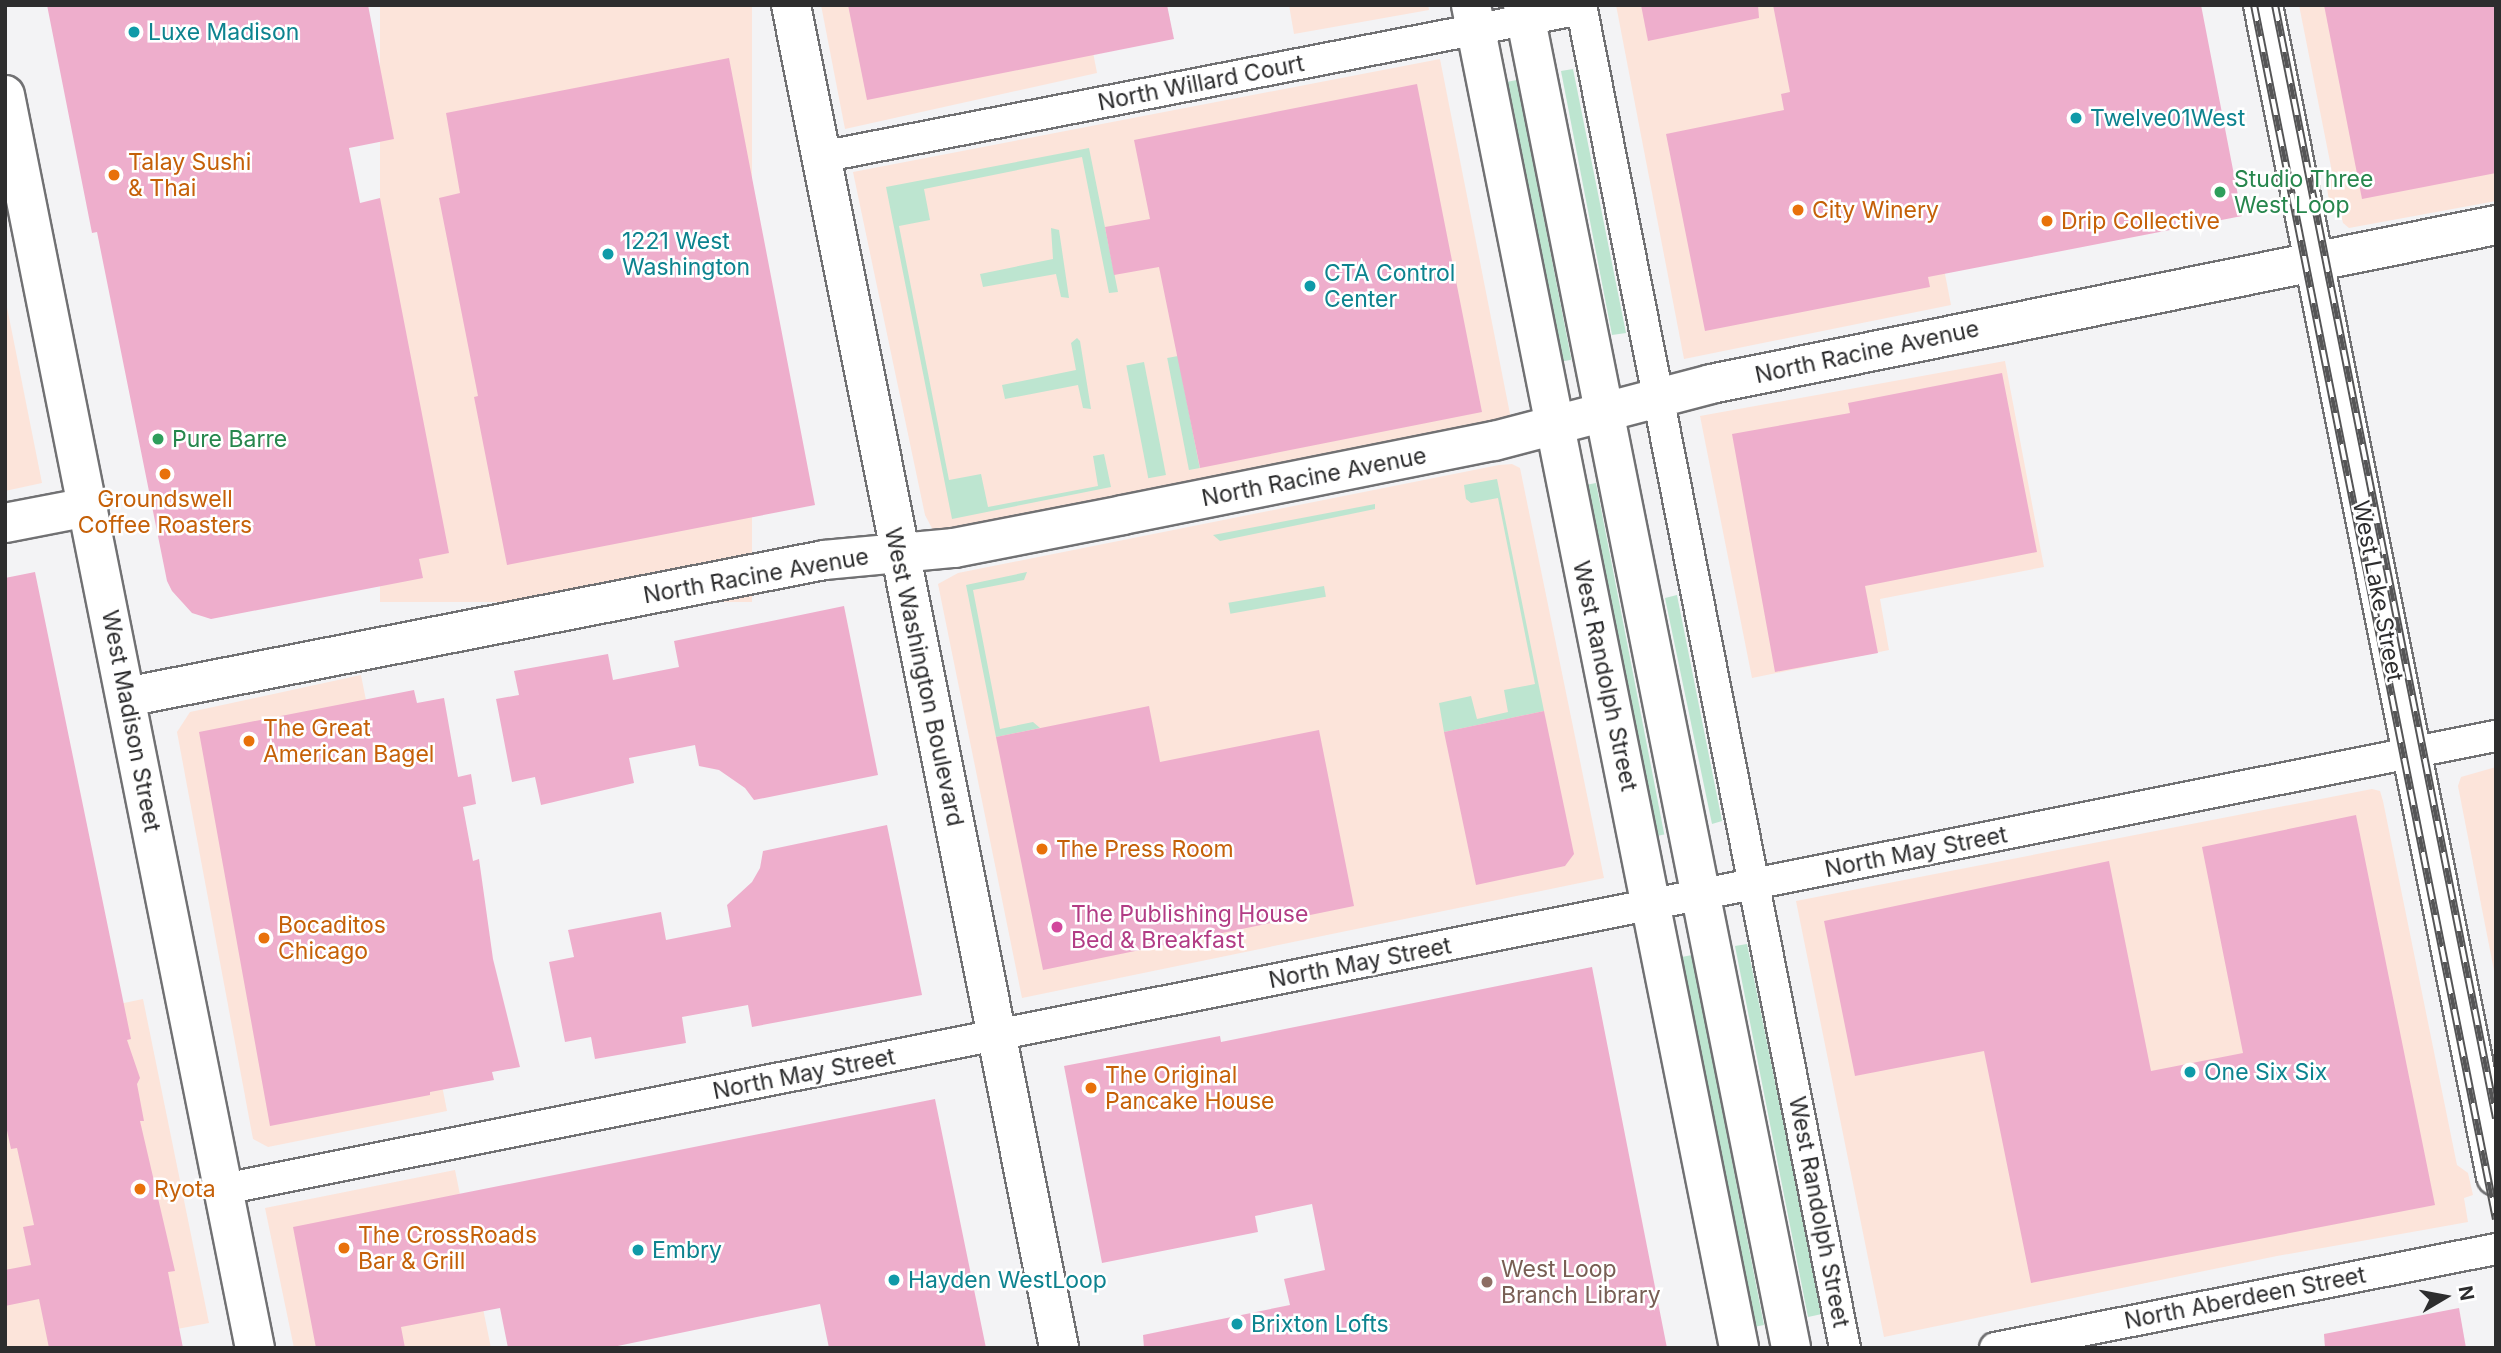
<!DOCTYPE html>
<html>
<head>
<meta charset="utf-8">
<style>
	body { margin:0 }
	#map { position:relative; width:2501px; height:1353px; overflow:hidden; background:#f3f3f5; font-family:Inter,sans-serif }
	div>[style] { position:absolute }
	.commercial>* { inset:0; background:#fce4da; transform-origin:0 0 }
	.green>* { inset:0; background:#bde5d0; transform-origin:0 0 }
	.building>* { inset:0; background:#eeaecc }
	.roads { filter:drop-shadow(2px 0 #717173) drop-shadow(-2px 0 #717173) drop-shadow(0 2px #717173) drop-shadow(0 -2px #717173) }
	.street>* { height:30px; margin:-15px; padding:0 15px; transform-origin:15px; border-radius:15px; background:#fff }
	.secondary>* { height:38px; margin:-19px; padding:0 19px; transform-origin:19px; border-radius:19px; background:#fff }
	.rail>* { height:8px; margin-top:-4px; transform-origin:0; background:repeating-linear-gradient(90deg,#fff 0 16px,#555556 0 32px); box-sizing:border-box; border-block:2px solid #555556 }
	.dots>* { width:19px; height:19px; translate:-50% -50%; box-sizing:border-box; border:4px solid #fff; border-radius:50% }
	span { translate:-50% -50%; white-space:nowrap; text-align:center; line-height:1.15; -webkit-text-stroke:5px #fff; paint-order:stroke }
	.culture-label { font-size:23px; color:#0d838f }
	.left { translate:0 -50%; text-align:left }
	.street-label { font-size:23px; color:#2d2d2e }
	.food-label { font-size:23px; color:#c56008 }
	.leisure-label { font-size:23px; color:#27864d }
	.hotel-label { font-size:23px; color:#b23c85 }
	.education-label { font-size:23px; color:#785e54 }
	.frame { position:absolute; inset:0; border:7px solid #2d2d2e; pointer-events:none }
	.north { position:absolute; left:2410px; top:1262px; width:70px; height:70px; -webkit-text-stroke:5px #fff; paint-order:stroke; rotate:80deg; font-size:19px; font-weight:700; line-height:28px; text-align:center; color:#2d2d2e }
	.north::after { content:''; display:block; margin:auto; width:24px; height:32px; background:#2d2d2e; clip-path:polygon(50% 0,100% 100%,50% 72%,0 100%) }
</style>
</head>
<body>
<div id="map">
	<div class="commercial">
		<i style="left:380px;top:5px;width:372px;height:597px"></i>
		<i style="clip-path:polygon(821px 5px,1084px 5px,1097px 73px,845px 129px)"></i>
		<i style="clip-path:polygon(1289px 5px,1428px 5px,1429px 10px,1294px 34px)"></i>
		<i style="clip-path:polygon(1616px 5px,1893px 5px,1951px 305px,1684px 359px)"></i>
		<i style="clip-path:polygon(2299px 5px,2496px 5px,2496px 201px,2349px 228px,2343px 223px,2339px 206px,2330px 207px,2327px 188px,2333px 177px)"></i>
		<i style="clip-path:polygon(1440px 59px,1511px 419px,950px 532px,934px 532px,925px 515px,853px 172px)"></i>
		<i style="clip-path:polygon(5px 297px,42px 483px,5px 491px)"></i>
		<i style="clip-path:polygon(2005px 361px,2044px 567px,1880px 599px,1889px 650px,1752px 678px,1700px 416px)"></i>
		<i style="clip-path:polygon(1499px 465px,1512px 464px,1520px 468px,1604px 878px,1022px 998px,938px 584px,958px 573px)"></i>
		<i style="clip-path:polygon(361px 675px,447px 1111px,268px 1147px,253px 1139px,177px 732px,190px 712px)"></i>
		<i style="clip-path:polygon(2496px 767px,2496px 981px,2458px 786px,2461px 777px)"></i>
		<i style="clip-path:polygon(2372px 789px,2380px 791px,2383px 801px,2457px 1165px,2468px 1173px,2473px 1195px,2464px 1198px,2468px 1222px,2277px 1256px,1884px 1337px,1796px 901px)"></i>
		<i style="clip-path:polygon(143px 999px,209px 1323px,76px 1348px,5px 1348px,5px 1028px)"></i>
		<i style="clip-path:polygon(455px 1170px,491px 1348px,294px 1348px,265px 1208px)"></i>
	</div>
	<div class="green">
		<i style="clip-path:polygon(1573px 69px,1626px 333px,1612px 335px,1561px 71px)"></i>
		<i style="left:1517px;top:80px;width:285px;height:11px;rotate:79deg"></i>
		<i style="clip-path:polygon(1089px 148px,1118px 292px,1109px 293px,1082px 157px,924px 189px,930px 220px,899px 226px,949px 480px,981px 474px,988px 507px,1098px 486px,1093px 456px,1104px 454px,1111px 487px,952px 519px,886px 187px)"></i>
		<i style="clip-path:polygon(1051px 228px,1059px 230px,1069px 298px,1061px 297px,1056px 274px,983px 287px,980px 274px,1053px 259px)"></i>
		<i style="clip-path:polygon(1077px 338px,1080px 341px,1091px 409px,1083px 408px,1078px 385px,1005px 399px,1002px 385px,1076px 370px,1071px 343px)"></i>
		<i style="left:1178px;top:356px;width:114px;height:11px;rotate:79deg"></i>
		<i style="left:1144px;top:362px;width:115px;height:18px;rotate:79deg"></i>
		<i style="clip-path:polygon(1497px 479px,1544px 711px,1444px 732px,1439px 703px,1471px 696px,1477px 719px,1508px 712px,1504px 690px,1535px 684px,1498px 498px,1471px 503px,1466px 499px,1464px 485px)"></i>
		<i style="left:1596px;top:483px;width:358px;height:12px;rotate:79deg"></i>
		<i style="clip-path:polygon(1375px 504px,1375px 509px,1220px 541px,1213px 535px)"></i>
		<i style="clip-path:polygon(1027px 572px,1024px 580px,973px 590px,1000px 729px,1033px 722px,1040px 728px,996px 737px,966px 585px)"></i>
		<i style="left:1324px;top:586px;width:11px;height:97px;rotate:80deg"></i>
		<i style="clip-path:polygon(1677px 595px,1722px 821px,1712px 824px,1665px 598px)"></i>
		<i style="clip-path:polygon(1747px 944px,1822px 1314px,1808px 1317px,1735px 946px)"></i>
		<i style="left:1692px;top:955px;width:377px;height:13px;rotate:79deg"></i>
	</div>
	<div class="building">
		<i style="clip-path:polygon(47px 5px,368px 5px,394px 139px,349px 148px,360px 203px,380px 198px,449px 553px,419px 559px,423px 578px,211px 619px,192px 613px,172px 591px,167px 581px,97px 232px,92px 233px)"></i>
		<i style="clip-path:polygon(848px 5px,1167px 5px,1174px 39px,867px 100px)"></i>
		<i style="clip-path:polygon(1641px 5px,1758px 5px,1759px 18px,1648px 41px)"></i>
		<i style="clip-path:polygon(1773px 5px,2201px 5px,2242px 216px,1928px 277px,1930px 287px,1705px 331px,1666px 134px,1784px 110px,1781px 94px,1790px 92px)"></i>
		<i style="clip-path:polygon(2324px 5px,2496px 5px,2496px 173px,2362px 199px)"></i>
		<i style="clip-path:polygon(729px 58px,815px 505px,507px 565px,474px 397px,478px 396px,439px 198px,460px 193px,446px 113px)"></i>
		<i style="clip-path:polygon(1417px 84px,1482px 412px,1200px 468px,1159px 267px,1114px 275px,1105px 227px,1150px 219px,1134px 140px)"></i>
		<i style="clip-path:polygon(2002px 373px,2037px 552px,1865px 586px,1878px 653px,1775px 672px,1732px 434px,1850px 413px,1848px 403px)"></i>
		<i style="clip-path:polygon(35px 572px,131px 1039px,127px 1040px,140px 1078px,137px 1084px,144px 1121px,140px 1121px,175px 1271px,168px 1272px,183px 1348px,49px 1348px,39px 1299px,5px 1306px,5px 1270px,31px 1265px,23px 1227px,34px 1225px,17px 1148px,11px 1149px,5px 1121px,5px 578px)"></i>
		<i style="clip-path:polygon(844px 606px,878px 775px,754px 800px,745px 788px,719px 770px,699px 766px,695px 745px,629px 758px,634px 783px,541px 805px,535px 777px,512px 782px,496px 699px,519px 695px,514px 671px,608px 654px,613px 680px,679px 667px,674px 641px)"></i>
		<i style="clip-path:polygon(414px 690px,417px 703px,444px 698px,458px 777px,471px 774px,476px 804px,463px 807px,473px 861px,479px 859px,493px 959px,520px 1067px,492px 1072px,494px 1080px,430px 1092px,430px 1095px,270px 1126px,199px 732px)"></i>
		<i style="clip-path:polygon(1149px 706px,1160px 762px,1319px 730px,1354px 906px,1043px 970px,996px 737px)"></i>
		<i style="clip-path:polygon(1544px 711px,1574px 854px,1565px 866px,1476px 885px,1444px 732px)"></i>
		<i style="clip-path:polygon(2356px 815px,2435px 1205px,2031px 1283px,1984px 1051px,1855px 1076px,1824px 921px,2109px 861px,2151px 1071px,2243px 1053px,2202px 847px)"></i>
		<i style="clip-path:polygon(887px 825px,922px 995px,752px 1027px,748px 1005px,682px 1017px,686px 1043px,595px 1059px,591px 1037px,565px 1042px,549px 962px,574px 957px,568px 930px,661px 912px,666px 940px,731px 927px,727px 905px,752px 882px,760px 868px,763px 851px)"></i>
		<i style="clip-path:polygon(1592px 967px,1667px 1348px,1144px 1348px,1143px 1335px,1290px 1305px,1284px 1279px,1325px 1270px,1312px 1204px,1255px 1216px,1258px 1232px,1102px 1263px,1064px 1066px,1220px 1036px,1221px 1042px)"></i>
		<i style="clip-path:polygon(935px 1099px,986px 1348px,829px 1348px,820px 1304px,608px 1348px,508px 1348px,500px 1308px,401px 1327px,405px 1348px,316px 1348px,293px 1227px)"></i>
		<i style="clip-path:polygon(2459px 1308px,2466px 1348px,2325px 1348px,2324px 1334px)"></i>
	</div>
	<div class="roads">
		<div class="street">
			<i style="left:1581px;top:5px;width:1369px;rotate:78.88deg"></i>
			<i style="left:821px;top:157px;width:774px;rotate:-11.02deg"></i>
			<i style="left:224px;top:1189px;width:2317px;rotate:-11.28deg"></i>
			<i style="left:1995px;top:1348px;width:511px;rotate:-11.18deg"></i>
		</div>
		<div class="secondary">
			<i style="left:791px;top:5px;width:1369px;rotate:78.71deg"></i>
			<i style="left:1471px;top:5px;width:1369px;rotate:78.71deg"></i>
			<i style="left:1523px;top:5px;width:1369px;rotate:78.71deg"></i>
			<i style="left:2263px;top:5px;width:1194px;rotate:78.75deg"></i>
			<i style="left:5px;top:95px;width:1278px;rotate:78.72deg"></i>
			<i style="left:5px;top:523px;width:85px;rotate:-10.9deg"></i>
			<i style="left:126px;top:697px;width:711px;rotate:-11.1deg"></i>
			<i style="left:824px;top:560px;width:131px;rotate:-5.3deg"></i>
			<i style="left:954px;top:548px;width:172px;rotate:-11deg"></i>
			<i style="left:1123px;top:515px;width:378px;rotate:-11.3deg"></i>
			<i style="left:1494px;top:441px;width:224px;rotate:-14.7deg"></i>
			<i style="left:1711px;top:384px;width:801px;rotate:-11.45deg"></i>
		</div>
	</div>
	<div class="rail">
		<i style="left:2254px;top:5px;width:1238px;rotate:78.73deg"></i>
		<i style="left:2275px;top:5px;width:1135px;rotate:78.77deg"></i>
	</div>
	<div class="dots">
		<i style="left:134px;top:32px;background:#0f9aa8"></i>
		<i style="left:2076px;top:118px;background:#0f9aa8"></i>
		<i style="left:114px;top:175px;background:#e8710a"></i>
		<i style="left:2220px;top:192px;background:#2e9e5b"></i>
		<i style="left:1798px;top:210px;background:#e8710a"></i>
		<i style="left:2047px;top:221px;background:#e8710a"></i>
		<i style="left:608px;top:254px;background:#0f9aa8"></i>
		<i style="left:1310px;top:286px;background:#0f9aa8"></i>
		<i style="left:158px;top:439px;background:#2e9e5b"></i>
		<i style="left:165px;top:474px;background:#e8710a"></i>
		<i style="left:249px;top:741px;background:#e8710a"></i>
		<i style="left:1042px;top:849px;background:#e8710a"></i>
		<i style="left:1057px;top:927px;background:#d1479c"></i>
		<i style="left:264px;top:938px;background:#e8710a"></i>
		<i style="left:2190px;top:1072px;background:#0f9aa8"></i>
		<i style="left:1091px;top:1088px;background:#e8710a"></i>
		<i style="left:140px;top:1189px;background:#e8710a"></i>
		<i style="left:344px;top:1248px;background:#e8710a"></i>
		<i style="left:638px;top:1250px;background:#0f9aa8"></i>
		<i style="left:894px;top:1280px;background:#0f9aa8"></i>
		<i style="left:1487px;top:1282px;background:#8d6e63"></i>
		<i style="left:1237px;top:1324px;background:#0f9aa8"></i>
	</div>
	<div class="culture-label">
		<span class="left" style="left:148px;top:32px">Luxe Madison</span>
		<span class="left" style="left:2090px;top:118px">Twelve01West</span>
		<span class="left" style="left:622px;top:254px">1221 West<br>Washington</span>
		<span class="left" style="left:1324px;top:286px">CTA Control<br>Center</span>
		<span class="left" style="left:2204px;top:1072px">One Six Six</span>
		<span class="left" style="left:652px;top:1250px">Embry</span>
		<span class="left" style="left:908px;top:1280px">Hayden WestLoop</span>
		<span class="left" style="left:1251px;top:1324px">Brixton Lofts</span>
	</div>
	<div class="street-label">
		<span style="left:1201px;top:83px;rotate:-11deg">North Willard Court</span>
		<span style="left:1867px;top:352px;rotate:-12deg">North Racine Avenue</span>
		<span style="left:1314px;top:477px;rotate:-11deg">North Racine Avenue</span>
		<span style="left:756px;top:576px;rotate:-10deg">North Racine Avenue</span>
		<span style="left:2378px;top:591px;rotate:79deg">West Lake Street</span>
		<span style="left:1605px;top:676px;rotate:78deg">West Randolph Street</span>
		<span style="left:924px;top:677px;rotate:78deg">West Washington Boulevard</span>
		<span style="left:131px;top:721px;rotate:79deg">West Madison Street</span>
		<span style="left:1916px;top:852px;rotate:-11deg">North May Street</span>
		<span style="left:1360px;top:963px;rotate:-11deg">North May Street</span>
		<span style="left:804px;top:1074px;rotate:-11deg">North May Street</span>
		<span style="left:1819px;top:1212px;rotate:79deg">West Randolph Street</span>
		<span style="left:2245px;top:1298px;rotate:-11deg">North Aberdeen Street</span>
	</div>
	<div class="food-label">
		<span class="left" style="left:128px;top:175px">Talay Sushi<br>&amp; Thai</span>
		<span class="left" style="left:1812px;top:210px">City Winery</span>
		<span class="left" style="left:2061px;top:221px">Drip Collective</span>
		<span style="left:165px;top:512px">Groundswell<br>Coffee Roasters</span>
		<span class="left" style="left:263px;top:741px">The Great<br>American Bagel</span>
		<span class="left" style="left:1056px;top:849px">The Press Room</span>
		<span class="left" style="left:278px;top:938px">Bocaditos<br>Chicago</span>
		<span class="left" style="left:1105px;top:1088px">The Original<br>Pancake House</span>
		<span class="left" style="left:154px;top:1189px">Ryota</span>
		<span class="left" style="left:358px;top:1248px">The CrossRoads<br>Bar &amp; Grill</span>
	</div>
	<div class="leisure-label">
		<span class="left" style="left:2234px;top:192px">Studio Three<br>West Loop</span>
		<span class="left" style="left:172px;top:439px">Pure Barre</span>
	</div>
	<div class="hotel-label">
		<span class="left" style="left:1071px;top:927px">The Publishing House<br>Bed &amp; Breakfast</span>
	</div>
	<div class="education-label">
		<span class="left" style="left:1501px;top:1282px">West Loop<br>Branch Library</span>
	</div>
	<div class="frame"></div>
	<div class="north">N</div>
</div>
</body>
</html>
